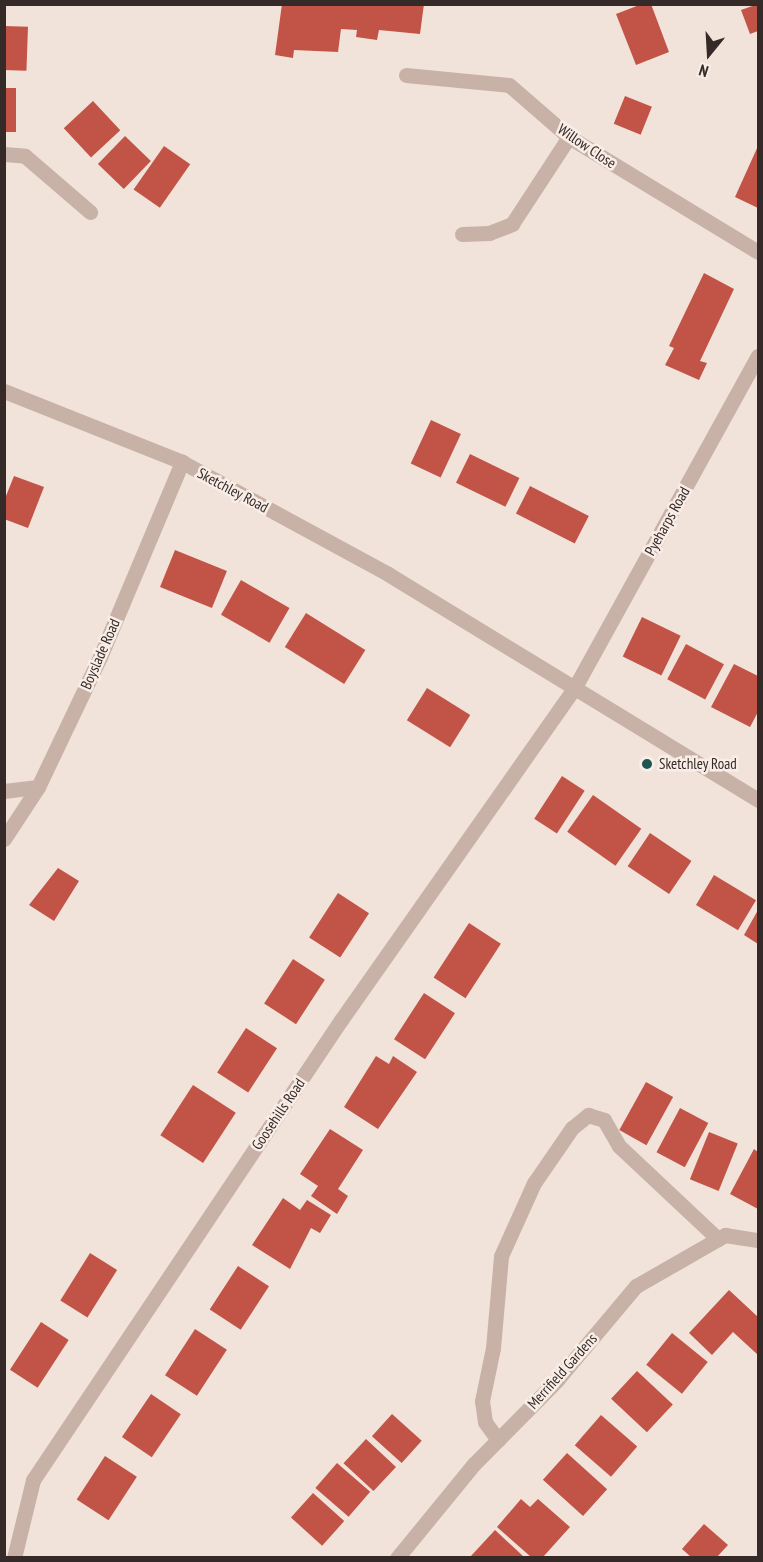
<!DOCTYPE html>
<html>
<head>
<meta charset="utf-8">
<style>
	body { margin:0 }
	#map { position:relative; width:763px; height:1562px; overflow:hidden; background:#f1e3da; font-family:"PT Sans Narrow",sans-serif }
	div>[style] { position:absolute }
	.building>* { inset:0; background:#c25447; transform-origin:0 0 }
	.minor>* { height:15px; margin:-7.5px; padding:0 7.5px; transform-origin:7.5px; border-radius:7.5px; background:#c8b2a7 }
	.dots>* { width:16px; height:16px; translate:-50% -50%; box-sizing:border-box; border:3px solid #f9eee7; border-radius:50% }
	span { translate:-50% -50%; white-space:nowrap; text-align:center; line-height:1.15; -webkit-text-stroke:5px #f9eee7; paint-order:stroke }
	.street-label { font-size:15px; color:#352a27 }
	.poi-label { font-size:15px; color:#352a27 }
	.left { translate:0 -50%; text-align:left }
	.frame { position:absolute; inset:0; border:6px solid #352a27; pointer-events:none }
	.north { position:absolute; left:679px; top:24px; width:60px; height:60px; -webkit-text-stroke:4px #f9eee7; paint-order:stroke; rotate:198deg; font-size:16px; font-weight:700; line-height:24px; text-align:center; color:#352a27 }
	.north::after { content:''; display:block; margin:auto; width:21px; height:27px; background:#352a27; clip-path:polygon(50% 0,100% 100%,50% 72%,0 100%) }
</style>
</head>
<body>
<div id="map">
	<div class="building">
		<i style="clip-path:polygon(282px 4px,424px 4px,420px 34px,379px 30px,377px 40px,356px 37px,357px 30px,341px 29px,338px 52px,294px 50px,293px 58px,275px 55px)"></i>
		<i style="clip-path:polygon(642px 4px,651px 4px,669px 52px,636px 65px,616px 14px)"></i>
		<i style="clip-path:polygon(758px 4px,758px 31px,750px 34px,741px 10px)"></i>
		<i style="left:4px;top:26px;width:24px;height:44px;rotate:2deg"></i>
		<i style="left:4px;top:88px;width:12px;height:44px"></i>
		<i style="left:625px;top:96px;width:29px;height:30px;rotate:22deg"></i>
		<i style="left:93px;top:101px;width:40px;height:40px;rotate:47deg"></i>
		<i style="left:125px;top:136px;width:36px;height:39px;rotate:44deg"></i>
		<i style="left:164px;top:146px;width:32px;height:53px;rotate:35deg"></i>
		<i style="clip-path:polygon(758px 146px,758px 208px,735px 197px)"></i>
		<i style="clip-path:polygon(704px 273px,734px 289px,700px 361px,707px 363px,699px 380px,665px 365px,674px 348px,669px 346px)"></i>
		<i style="left:431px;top:420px;width:33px;height:48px;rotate:25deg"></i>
		<i style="left:470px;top:454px;width:55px;height:32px;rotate:26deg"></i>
		<i style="clip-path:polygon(14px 476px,44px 487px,28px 528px,4px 519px,4px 501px)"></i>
		<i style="left:530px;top:486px;width:66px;height:31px;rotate:27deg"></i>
		<i style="left:175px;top:550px;width:56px;height:40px;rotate:22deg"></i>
		<i style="left:241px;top:580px;width:56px;height:40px;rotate:30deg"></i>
		<i style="left:306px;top:613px;width:70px;height:40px;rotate:32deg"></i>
		<i style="left:642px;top:617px;width:43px;height:44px;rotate:26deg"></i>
		<i style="left:686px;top:644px;width:43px;height:40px;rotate:28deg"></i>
		<i style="clip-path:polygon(734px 664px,758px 676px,758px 712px,750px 727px,711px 707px)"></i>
		<i style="left:427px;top:688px;width:51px;height:38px;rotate:32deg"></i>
		<i style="left:562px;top:776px;width:27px;height:51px;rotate:33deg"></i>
		<i style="left:593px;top:795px;width:59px;height:45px;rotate:35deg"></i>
		<i style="left:650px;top:833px;width:50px;height:40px;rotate:34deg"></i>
		<i style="clip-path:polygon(58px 868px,79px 881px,54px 921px,29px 905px)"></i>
		<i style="left:714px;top:875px;width:49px;height:35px;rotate:31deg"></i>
		<i style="left:338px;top:893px;width:37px;height:53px;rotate:33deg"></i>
		<i style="clip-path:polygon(758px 910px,758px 944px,744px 935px)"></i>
		<i style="left:469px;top:923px;width:38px;height:65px;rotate:33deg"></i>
		<i style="left:293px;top:959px;width:38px;height:53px;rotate:33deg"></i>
		<i style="left:424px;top:993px;width:37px;height:55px;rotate:33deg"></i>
		<i style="left:246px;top:1028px;width:37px;height:53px;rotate:33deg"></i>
		<i style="clip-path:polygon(376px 1056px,389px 1064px,393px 1056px,417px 1072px,378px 1129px,344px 1107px)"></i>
		<i style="left:646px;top:1082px;width:31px;height:55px;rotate:29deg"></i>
		<i style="left:193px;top:1085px;width:51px;height:60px;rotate:33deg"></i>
		<i style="left:680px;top:1108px;width:32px;height:50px;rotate:28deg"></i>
		<i style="clip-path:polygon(330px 1129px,363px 1150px,338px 1189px,348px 1196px,337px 1214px,311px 1196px,318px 1186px,300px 1174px)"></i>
		<i style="left:709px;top:1132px;width:31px;height:51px;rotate:22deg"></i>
		<i style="clip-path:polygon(754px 1149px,758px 1152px,758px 1209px,730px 1194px)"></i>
		<i style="clip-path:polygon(283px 1198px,300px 1210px,307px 1200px,331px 1215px,320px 1233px,311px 1228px,290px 1269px,252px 1245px)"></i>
		<i style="left:90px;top:1253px;width:32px;height:56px;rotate:32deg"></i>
		<i style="left:238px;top:1266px;width:37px;height:52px;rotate:33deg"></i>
		<i style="clip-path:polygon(729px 1290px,758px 1317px,758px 1355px,733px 1332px,712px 1355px,689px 1333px)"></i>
		<i style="left:41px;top:1322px;width:33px;height:57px;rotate:33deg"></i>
		<i style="left:195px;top:1329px;width:38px;height:55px;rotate:33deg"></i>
		<i style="left:672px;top:1333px;width:46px;height:41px;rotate:39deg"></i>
		<i style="left:637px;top:1371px;width:49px;height:38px;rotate:43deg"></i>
		<i style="left:151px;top:1394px;width:36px;height:52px;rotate:34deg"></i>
		<i style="left:392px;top:1414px;width:40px;height:30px;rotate:42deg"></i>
		<i style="left:601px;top:1415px;width:48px;height:40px;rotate:41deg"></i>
		<i style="left:366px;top:1439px;width:41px;height:33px;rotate:43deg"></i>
		<i style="left:567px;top:1453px;width:54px;height:36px;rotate:42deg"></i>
		<i style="left:105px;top:1456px;width:38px;height:52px;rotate:33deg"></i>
		<i style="left:337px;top:1463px;width:44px;height:33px;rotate:41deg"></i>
		<i style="left:313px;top:1493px;width:42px;height:33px;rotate:42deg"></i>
		<i style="clip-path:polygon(521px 1499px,530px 1507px,538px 1499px,570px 1527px,543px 1557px,531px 1557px,497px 1527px)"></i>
		<i style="clip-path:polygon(704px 1524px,728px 1545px,717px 1557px,691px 1557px,682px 1549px)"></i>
		<i style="clip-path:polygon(495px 1530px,524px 1557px,470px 1557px)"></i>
	</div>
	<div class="minor">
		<i style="left:406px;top:75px;width:103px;rotate:5.5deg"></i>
		<i style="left:509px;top:85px;width:79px;rotate:40.9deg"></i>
		<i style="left:569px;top:137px;width:221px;rotate:31.3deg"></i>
		<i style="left:4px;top:154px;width:21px;rotate:5deg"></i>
		<i style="left:25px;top:156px;width:86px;rotate:40.7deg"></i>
		<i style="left:462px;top:234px;width:27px;rotate:-2deg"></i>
		<i style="left:489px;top:233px;width:25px;rotate:-21deg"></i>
		<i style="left:512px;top:224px;width:104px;rotate:-56.8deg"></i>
		<i style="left:4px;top:391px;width:192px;rotate:21.7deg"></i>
		<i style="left:182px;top:462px;width:234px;rotate:28.5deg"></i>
		<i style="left:388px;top:574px;width:434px;rotate:31.4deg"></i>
		<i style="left:4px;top:791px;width:34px;rotate:-7deg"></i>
		<i style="left:4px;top:839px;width:62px;rotate:-56.8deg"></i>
		<i style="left:38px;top:787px;width:144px;rotate:-64.5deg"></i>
		<i style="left:100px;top:657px;width:212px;rotate:-67.2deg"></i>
		<i style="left:498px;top:1440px;width:22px;rotate:-126deg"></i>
		<i style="left:485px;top:1422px;width:21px;rotate:-98deg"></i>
		<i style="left:482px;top:1401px;width:54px;rotate:-78.3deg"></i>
		<i style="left:493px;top:1348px;width:92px;rotate:-85deg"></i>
		<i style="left:501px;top:1256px;width:80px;rotate:-65.7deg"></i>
		<i style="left:534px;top:1183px;width:67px;rotate:-55.4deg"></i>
		<i style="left:572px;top:1128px;width:21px;rotate:-39deg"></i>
		<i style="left:588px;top:1115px;width:17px;rotate:17deg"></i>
		<i style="left:604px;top:1120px;width:30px;rotate:60deg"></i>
		<i style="left:619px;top:1146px;width:136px;rotate:43.2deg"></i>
		<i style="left:14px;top:1558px;width:80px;rotate:-76.3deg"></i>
		<i style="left:33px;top:1480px;width:554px;rotate:-56.2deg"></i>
		<i style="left:341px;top:1020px;width:407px;rotate:-54.9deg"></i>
		<i style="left:575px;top:687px;width:378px;rotate:-61.1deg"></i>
		<i style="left:397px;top:1558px;width:122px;rotate:-50.7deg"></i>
		<i style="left:474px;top:1464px;width:118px;rotate:-45.3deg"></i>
		<i style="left:557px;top:1380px;width:123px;rotate:-50deg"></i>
		<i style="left:636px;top:1286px;width:103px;rotate:-29.8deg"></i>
		<i style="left:725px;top:1235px;width:33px;rotate:9deg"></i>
	</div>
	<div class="dots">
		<i style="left:647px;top:764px;background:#1e5551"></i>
	</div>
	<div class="street-label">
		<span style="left:587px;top:146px;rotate:34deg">Willow Close</span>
		<span style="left:233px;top:490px;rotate:28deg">Sketchley Road</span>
		<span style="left:667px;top:521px;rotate:-61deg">Pyeharps Road</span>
		<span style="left:100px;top:654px;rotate:-66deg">Boyslade Road</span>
		<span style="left:278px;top:1114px;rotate:-56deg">Goosehills Road</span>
		<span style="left:562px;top:1371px;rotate:-48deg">Merrifield Gardens</span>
	</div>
	<div class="poi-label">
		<span class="left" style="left:659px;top:764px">Sketchley Road</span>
	</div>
	<div class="frame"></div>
	<div class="north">N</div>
</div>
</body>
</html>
